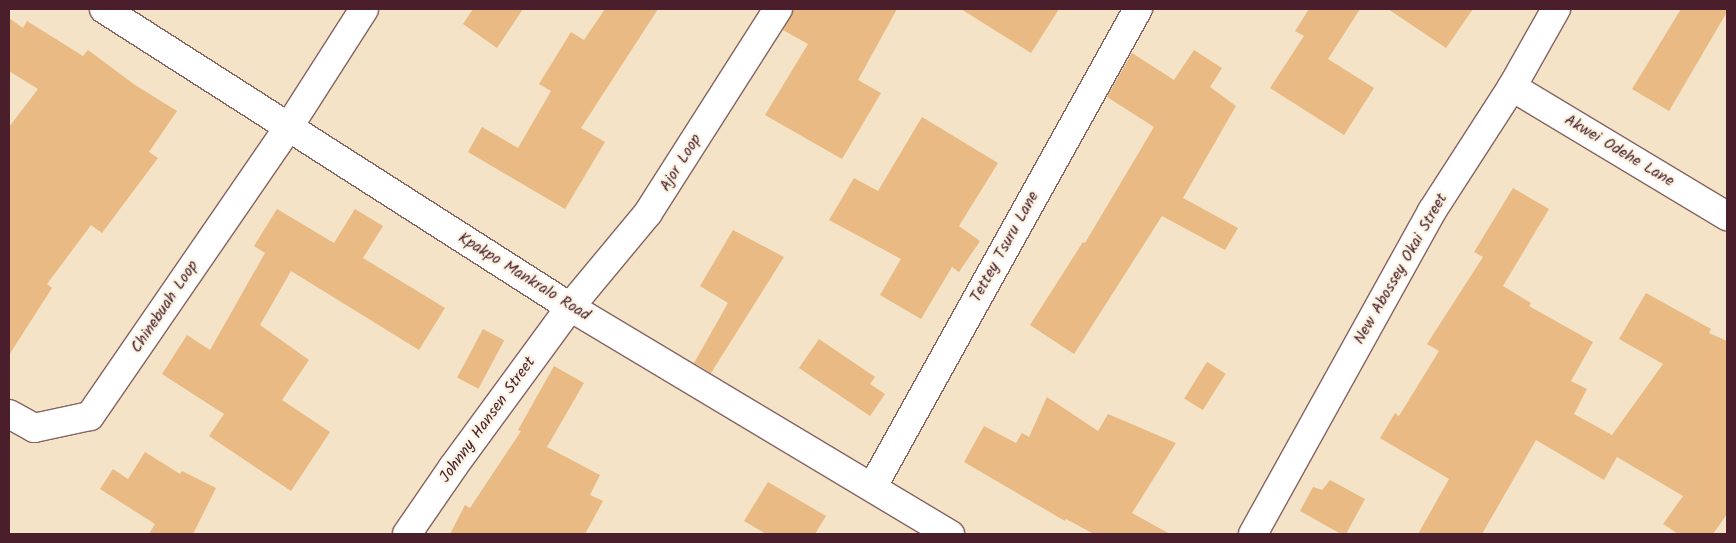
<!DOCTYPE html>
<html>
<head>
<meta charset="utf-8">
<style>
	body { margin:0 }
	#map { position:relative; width:1736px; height:543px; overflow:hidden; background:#f4e3c7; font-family:Kalam,sans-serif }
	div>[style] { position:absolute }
	.building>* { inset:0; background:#e9ba83; transform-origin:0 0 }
	.roads { filter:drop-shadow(1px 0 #866462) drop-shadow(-1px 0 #866462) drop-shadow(0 1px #866462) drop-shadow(0 -1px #866462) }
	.minor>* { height:28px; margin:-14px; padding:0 14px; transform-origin:14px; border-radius:14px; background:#fff }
	.tertiary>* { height:28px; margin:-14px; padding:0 14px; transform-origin:14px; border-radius:14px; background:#fff }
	span { translate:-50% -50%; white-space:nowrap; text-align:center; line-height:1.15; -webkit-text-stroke:5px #fcf5e5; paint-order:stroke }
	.street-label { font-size:16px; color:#4a1f2b }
	.frame { position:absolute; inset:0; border:10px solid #4a1f2b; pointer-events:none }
</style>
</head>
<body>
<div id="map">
	<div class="building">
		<i style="clip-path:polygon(473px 9px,523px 9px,497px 48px,463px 24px)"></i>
		<i style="clip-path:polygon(605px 9px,658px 9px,581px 128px,605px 142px,565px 209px,468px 152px,482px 127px,518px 148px,551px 91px,539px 84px,571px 32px,584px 40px)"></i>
		<i style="clip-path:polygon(794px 9px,897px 9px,858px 80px,881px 93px,842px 159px,765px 115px,808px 44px,783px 30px)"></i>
		<i style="clip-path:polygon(961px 9px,1059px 9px,1031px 53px)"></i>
		<i style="clip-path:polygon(1309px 9px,1360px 9px,1328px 59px,1374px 88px,1344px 135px,1270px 88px,1304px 36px,1295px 31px)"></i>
		<i style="clip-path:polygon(1388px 9px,1473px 9px,1446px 48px)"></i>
		<i style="clip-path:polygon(1681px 9px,1727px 9px,1727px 12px,1669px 111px,1632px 89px)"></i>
		<i style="clip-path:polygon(9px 18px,23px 28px,27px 21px,83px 56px,88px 50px,135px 85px,177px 111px,149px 152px,158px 158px,102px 233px,91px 225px,47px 284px,52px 288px,9px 355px,9px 127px,38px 89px,9px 71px)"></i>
		<i style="clip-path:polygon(1194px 50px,1222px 68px,1210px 87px,1236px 106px,1183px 198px,1238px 228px,1225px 250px,1162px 216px,1074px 354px,1030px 325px,1083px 242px,1085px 243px,1154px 127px,1107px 97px,1132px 53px,1174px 80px)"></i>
		<i style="clip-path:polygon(922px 117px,998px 163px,959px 226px,980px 241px,959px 272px,952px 267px,921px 319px,880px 295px,901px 259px,829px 220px,854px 178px,878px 191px)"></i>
		<i style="clip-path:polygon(1513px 188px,1549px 209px,1503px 286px,1531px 303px,1529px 306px,1593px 342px,1571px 381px,1587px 389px,1574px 414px,1612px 435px,1663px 364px,1619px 339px,1646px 293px,1711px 329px,1709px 333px,1727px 341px,1727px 514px,1713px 534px,1678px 534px,1663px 524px,1683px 496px,1617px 457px,1604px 480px,1536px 440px,1482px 534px,1418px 534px,1449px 479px,1380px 438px,1395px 413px,1399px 416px,1439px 351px,1427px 344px,1483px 257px,1474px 252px)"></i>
		<i style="clip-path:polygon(277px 209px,334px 243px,355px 209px,383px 226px,363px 258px,445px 308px,419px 350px,291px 271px,260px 325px,309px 360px,282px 400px,330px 432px,291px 491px,209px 436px,224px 414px,162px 374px,187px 335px,210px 350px,265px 253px,254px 246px)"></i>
		<i style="clip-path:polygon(733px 230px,784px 257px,711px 373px,694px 363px,728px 303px,700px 286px)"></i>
		<i style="left:483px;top:329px;width:24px;height:55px;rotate:28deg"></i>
		<i style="clip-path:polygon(819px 339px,875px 377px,870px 384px,885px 394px,870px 416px,799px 368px)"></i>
		<i style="left:1207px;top:362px;width:22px;height:43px;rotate:32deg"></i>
		<i style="clip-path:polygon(554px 366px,584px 383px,547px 447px,600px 475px,590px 495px,603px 501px,585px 534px,450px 534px,465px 505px,470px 508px,521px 431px,518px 430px)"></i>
		<i style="clip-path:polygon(1047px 397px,1098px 431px,1108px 414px,1176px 443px,1132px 513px,1170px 534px,1094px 534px,1066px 519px,1065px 521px,964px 462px,984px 426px,1016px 443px,1022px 433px,1029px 437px)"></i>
		<i style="clip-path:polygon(145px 452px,180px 474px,182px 471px,216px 488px,193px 534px,149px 534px,155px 524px,100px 489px,113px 469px,128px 479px)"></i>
		<i style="clip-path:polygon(1330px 480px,1365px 499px,1346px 534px,1341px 534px,1300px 511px,1313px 487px,1322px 490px)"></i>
		<i style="clip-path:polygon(768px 482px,826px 516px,815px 534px,766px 534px,744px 521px)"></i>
	</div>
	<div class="roads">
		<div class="minor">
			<i style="left:1512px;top:87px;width:251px;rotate:31deg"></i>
			<i style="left:9px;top:414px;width:29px;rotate:29deg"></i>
			<i style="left:34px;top:428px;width:57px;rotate:-12.1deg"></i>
			<i style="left:90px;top:416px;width:349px;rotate:-55.5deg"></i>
			<i style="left:288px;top:128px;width:141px;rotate:-57.4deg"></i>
			<i style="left:873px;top:486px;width:546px;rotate:-60.95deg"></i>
			<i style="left:407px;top:534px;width:81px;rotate:-55.5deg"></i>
			<i style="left:453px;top:467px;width:198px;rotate:-53.8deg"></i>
			<i style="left:570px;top:307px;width:122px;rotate:-50.3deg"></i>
			<i style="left:648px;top:213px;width:242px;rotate:-57.5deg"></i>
			<i style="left:1253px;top:534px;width:369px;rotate:-61deg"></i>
			<i style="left:1432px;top:211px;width:148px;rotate:-57.2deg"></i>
			<i style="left:1512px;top:87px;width:90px;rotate:-60.6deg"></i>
		</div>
		<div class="tertiary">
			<i style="left:104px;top:9px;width:553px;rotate:32.6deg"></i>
			<i style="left:570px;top:307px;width:443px;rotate:30.9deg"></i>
		</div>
	</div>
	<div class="street-label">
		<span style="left:1619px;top:151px;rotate:31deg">Akwei Odehe Lane</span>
		<span style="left:681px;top:163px;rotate:-58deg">Ajor Loop</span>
		<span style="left:1005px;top:247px;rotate:-61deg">Tettey Tsuru Lane</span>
		<span style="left:1401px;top:269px;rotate:-60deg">New Abossey Okai Street</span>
		<span style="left:524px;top:277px;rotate:32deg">Kpakpo Mankralo Road</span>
		<span style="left:165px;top:307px;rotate:-56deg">Chinebuah Loop</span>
		<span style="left:488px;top:420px;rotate:-54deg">Johnny Hansen Street</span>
	</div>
	<div class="frame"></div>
</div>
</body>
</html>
